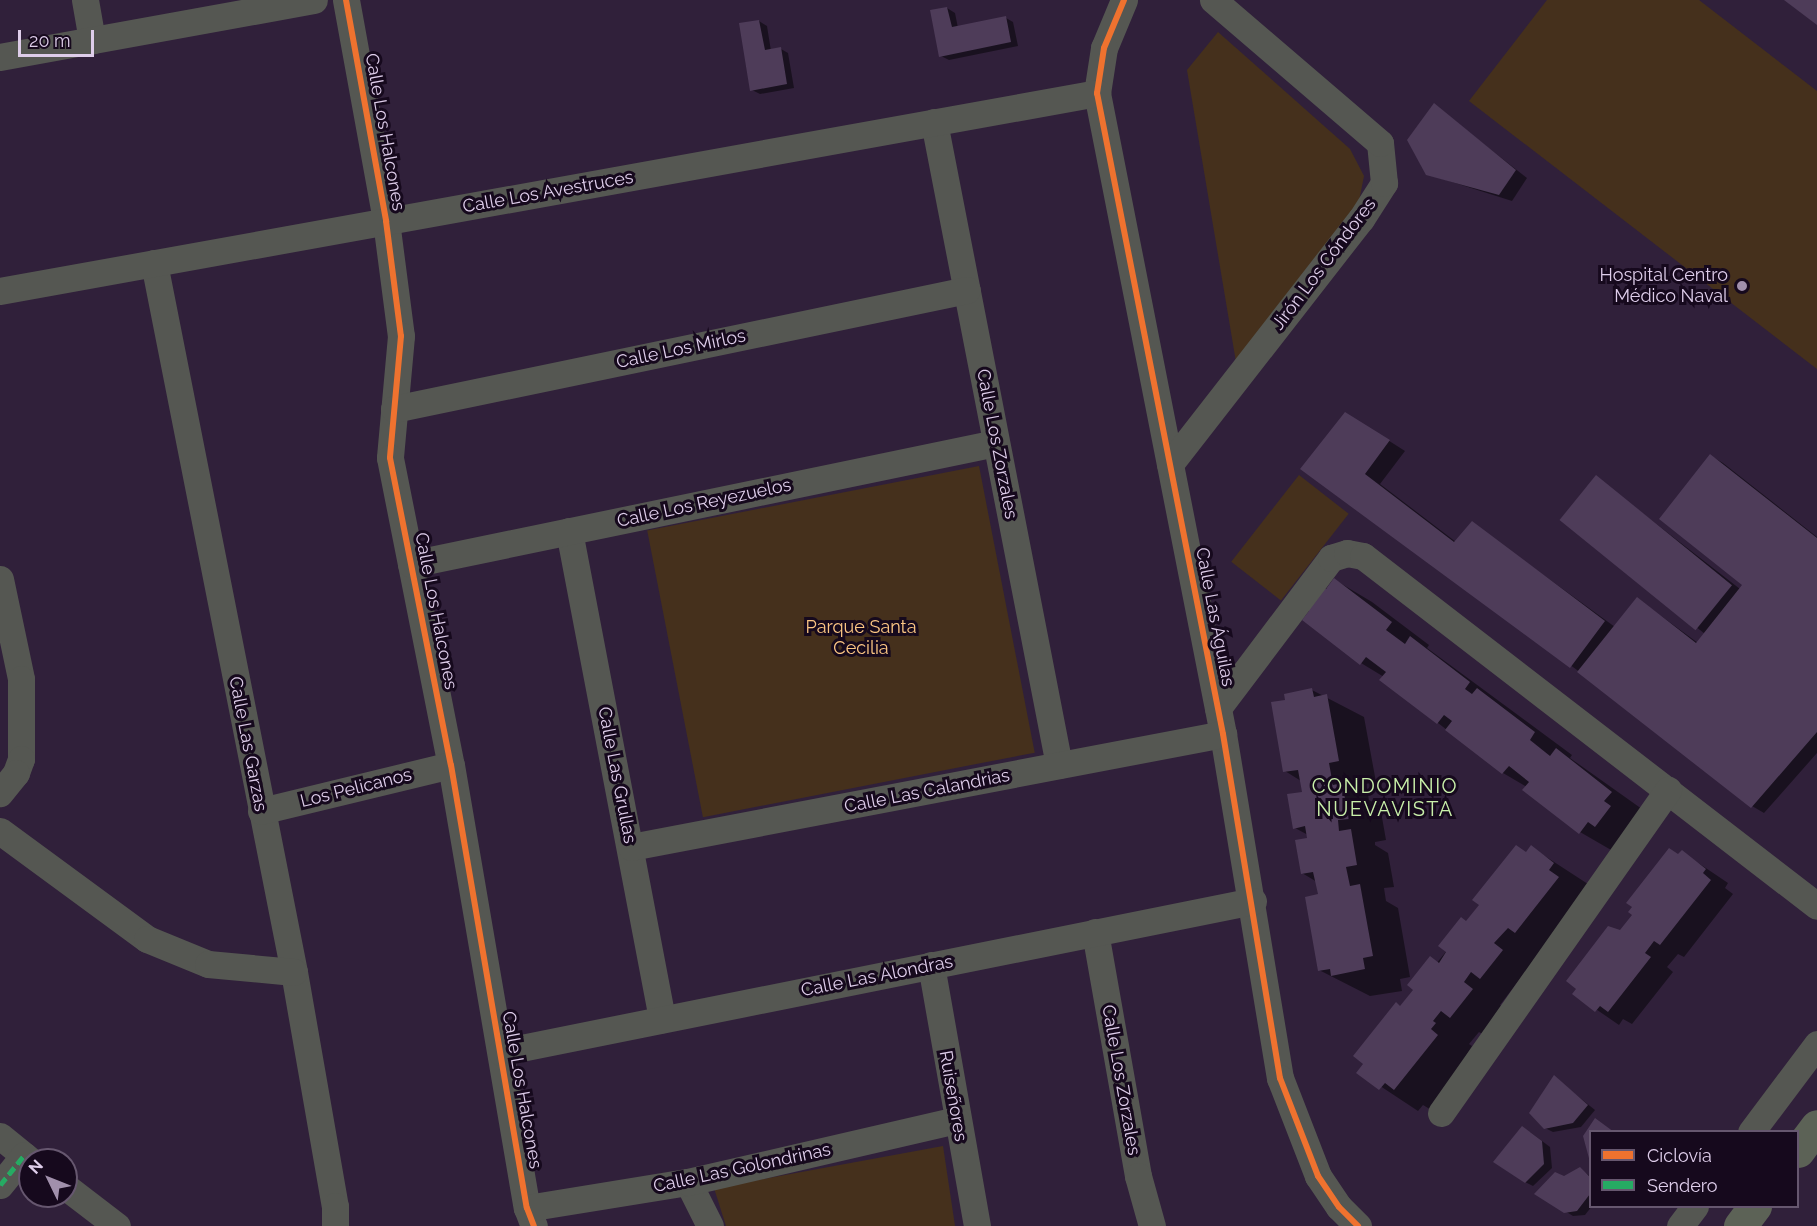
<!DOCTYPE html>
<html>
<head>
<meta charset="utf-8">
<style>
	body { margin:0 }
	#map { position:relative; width:1817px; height:1226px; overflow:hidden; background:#30203a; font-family:Raleway,sans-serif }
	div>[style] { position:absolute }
	.green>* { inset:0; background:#45301c; transform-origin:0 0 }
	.shadow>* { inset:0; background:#0007 }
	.building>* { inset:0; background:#4e3c59; transform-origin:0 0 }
	.minor>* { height:27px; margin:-13.5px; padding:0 13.5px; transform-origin:13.5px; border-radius:13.5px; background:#555752 }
	.major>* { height:33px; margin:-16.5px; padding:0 16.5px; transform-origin:16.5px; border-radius:16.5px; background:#5c6256 }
	.quiet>* { height:4.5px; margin-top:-2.25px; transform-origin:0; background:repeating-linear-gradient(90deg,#26ab63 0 9px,transparent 0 13.5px) }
	.cycleway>* { height:6px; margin:-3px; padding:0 3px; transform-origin:3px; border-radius:3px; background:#ef722f }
	.dots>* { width:16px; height:16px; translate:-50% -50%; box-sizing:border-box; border:3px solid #16091d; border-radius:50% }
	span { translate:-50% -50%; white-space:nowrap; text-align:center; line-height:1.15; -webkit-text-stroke:6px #16091d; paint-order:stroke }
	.street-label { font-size:18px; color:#decdea }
	.poi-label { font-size:18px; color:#decdea }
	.right { translate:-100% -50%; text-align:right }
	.park-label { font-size:18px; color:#fdc784 }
	.neighbourhood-label { font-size:20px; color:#c9f0aa; letter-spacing:1.5px }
	.legend { position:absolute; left:1589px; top:1130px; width:210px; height:78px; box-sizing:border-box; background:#16091d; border:2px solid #66576f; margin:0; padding:8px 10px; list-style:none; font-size:18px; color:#decdea }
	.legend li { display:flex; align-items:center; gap:12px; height:30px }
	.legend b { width:30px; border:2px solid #66576f }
	.north { position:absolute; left:18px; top:1148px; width:60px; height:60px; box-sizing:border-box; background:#16091d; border:2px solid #66576f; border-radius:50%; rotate:313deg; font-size:16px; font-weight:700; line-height:24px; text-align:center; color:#decdea }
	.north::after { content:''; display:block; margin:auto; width:21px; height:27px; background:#a190ac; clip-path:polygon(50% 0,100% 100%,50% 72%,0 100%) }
	.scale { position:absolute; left:18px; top:30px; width:76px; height:27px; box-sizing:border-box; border:3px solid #decdea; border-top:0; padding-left:8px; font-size:18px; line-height:21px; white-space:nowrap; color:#decdea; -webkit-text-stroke:4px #16091d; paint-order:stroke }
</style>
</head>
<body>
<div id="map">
	<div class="green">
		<i style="clip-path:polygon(1547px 0,1699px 0,1817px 91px,1817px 369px,1469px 101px)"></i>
		<i style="clip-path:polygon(1218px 32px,1350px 149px,1364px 176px,1358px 206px,1236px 362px,1187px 70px)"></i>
		<i style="left:979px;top:466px;width:292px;height:338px;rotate:79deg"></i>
		<i style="left:1299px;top:475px;width:63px;height:110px;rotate:38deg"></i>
		<i style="clip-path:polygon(943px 1146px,955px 1226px,726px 1226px,714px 1188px)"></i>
	</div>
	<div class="shadow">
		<i style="clip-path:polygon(947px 8px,955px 13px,958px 28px,1006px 18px,1013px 22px,1018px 46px,949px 60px,941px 56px)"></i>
		<i style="clip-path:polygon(759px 21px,767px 26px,771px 51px,781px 49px,788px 53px,794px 88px,760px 94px,752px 90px)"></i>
		<i style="clip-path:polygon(1434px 105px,1527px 178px,1512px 201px,1427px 174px)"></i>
		<i style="clip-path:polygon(1361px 423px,1405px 451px,1380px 484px,1456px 542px,1472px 523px,1615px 627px,1638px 599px,1698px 643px,1705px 634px,1561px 519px,1596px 477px,1740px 589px,1744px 584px,1711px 456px,1723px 463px,1817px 537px,1817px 753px,1764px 813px,1752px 806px,1577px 670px,1302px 468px)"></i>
		<i style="clip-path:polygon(1335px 580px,1372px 602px,1429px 645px,1427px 648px,1572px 755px,1570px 758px,1649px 814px,1618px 854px,1580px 832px,1525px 790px,1527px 787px,1503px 773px,1382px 680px,1384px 677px,1361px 663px,1311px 611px,1321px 585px,1328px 589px)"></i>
		<i style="clip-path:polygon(1312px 690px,1364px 717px,1376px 782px,1366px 784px,1369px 800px,1380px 806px,1386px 840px,1375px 842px,1375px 845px,1388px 853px,1394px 887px,1384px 888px,1386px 901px,1398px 908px,1410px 977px,1400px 979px,1402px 991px,1370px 996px,1319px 970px,1319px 896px,1317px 882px,1302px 873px,1308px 835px,1295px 828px,1303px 793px,1301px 781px,1285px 771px,1287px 701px)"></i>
		<i style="clip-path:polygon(1531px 847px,1591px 886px,1500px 1005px,1509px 1012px,1489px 1038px,1479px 1032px,1469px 1044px,1472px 1046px,1433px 1111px,1423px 1105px,1418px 1111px,1359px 1072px,1401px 1007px)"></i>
		<i style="clip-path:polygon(1682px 852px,1728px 883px,1725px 888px,1733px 894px,1684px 957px,1678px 954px,1667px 967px,1673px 972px,1632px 1024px,1623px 1019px,1619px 1025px,1574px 994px)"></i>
		<i style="clip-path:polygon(1554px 1077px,1595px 1110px,1581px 1127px,1553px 1132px,1545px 1128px)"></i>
		<i style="clip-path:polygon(1530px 1132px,1550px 1147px,1552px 1168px,1533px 1186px,1525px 1182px)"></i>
		<i style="clip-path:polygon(1580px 1169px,1590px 1176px,1592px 1206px,1585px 1215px,1573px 1216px,1536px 1193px)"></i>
	</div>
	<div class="building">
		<i style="clip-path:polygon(1784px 0,1817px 0,1817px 25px)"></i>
		<i style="clip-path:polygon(947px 7px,952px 27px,1006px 16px,1011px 42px,939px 57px,930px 10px)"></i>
		<i style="clip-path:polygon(759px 20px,765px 50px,781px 47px,787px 84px,750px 91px,739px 23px)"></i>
		<i style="clip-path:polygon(1434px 103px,1516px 170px,1499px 195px,1426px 175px,1407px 140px)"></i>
		<i style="clip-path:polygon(1345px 412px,1390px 440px,1365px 474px,1454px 542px,1472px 521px,1605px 621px,1570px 668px,1300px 469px)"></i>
		<i style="clip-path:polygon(1710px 454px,1817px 538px,1817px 732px,1751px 808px,1577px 672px,1637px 597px,1696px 643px,1742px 585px,1659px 519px)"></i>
		<i style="left:1596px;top:475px;width:175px;height:58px;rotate:39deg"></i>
		<i style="clip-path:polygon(1334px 578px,1392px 622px,1386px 630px,1405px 644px,1410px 636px,1470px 682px,1465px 689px,1472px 694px,1477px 688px,1535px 732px,1530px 740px,1550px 756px,1556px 748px,1612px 792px,1604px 801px,1611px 806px,1595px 827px,1588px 822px,1579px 834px,1522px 790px,1529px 782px,1509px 766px,1502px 774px,1445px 730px,1452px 721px,1444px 715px,1437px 724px,1379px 680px,1386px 672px,1366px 657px,1360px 665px,1302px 620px,1309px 611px,1303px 606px,1320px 583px,1326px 589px)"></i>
		<i style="clip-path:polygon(1312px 688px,1314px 697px,1327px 694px,1339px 761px,1329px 763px,1333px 785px,1342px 783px,1349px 819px,1338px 820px,1339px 831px,1351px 829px,1357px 865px,1346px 867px,1350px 886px,1360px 884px,1373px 956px,1363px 958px,1365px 969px,1331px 976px,1330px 969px,1318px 971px,1305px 897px,1318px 894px,1313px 872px,1301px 874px,1295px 840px,1307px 838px,1305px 826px,1293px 829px,1287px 794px,1302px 792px,1298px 770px,1283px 772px,1271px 702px,1285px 700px,1284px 694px)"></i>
		<i style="clip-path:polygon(1516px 845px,1526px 852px,1531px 845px,1554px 863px,1549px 870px,1559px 877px,1515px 933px,1508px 928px,1494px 943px,1503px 950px,1480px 979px,1471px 972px,1464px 982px,1473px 989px,1450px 1018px,1441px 1011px,1433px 1021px,1436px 1023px,1431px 1029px,1438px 1035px,1394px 1090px,1385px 1083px,1379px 1090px,1356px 1073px,1363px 1064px,1353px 1056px,1396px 1002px,1400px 1006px,1413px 990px,1407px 985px,1430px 956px,1439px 963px,1446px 952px,1438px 946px,1461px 917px,1466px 921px,1479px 905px,1472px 900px)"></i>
		<i style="clip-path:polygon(1669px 848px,1678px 854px,1682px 850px,1706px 869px,1703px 873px,1711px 880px,1660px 945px,1654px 941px,1645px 953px,1651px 957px,1608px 1012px,1600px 1006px,1595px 1012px,1572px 994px,1576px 989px,1566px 981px,1608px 926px,1620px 930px,1632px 915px,1628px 912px,1632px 907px,1626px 903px)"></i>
		<i style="clip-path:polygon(1554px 1075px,1588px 1105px,1573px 1123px,1544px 1129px,1529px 1113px)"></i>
		<i style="clip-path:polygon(1595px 1118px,1614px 1132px,1590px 1132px,1590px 1162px,1583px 1136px)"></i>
		<i style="clip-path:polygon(1522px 1126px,1542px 1141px,1544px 1164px,1525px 1183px,1493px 1162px)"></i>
		<i style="clip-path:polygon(1580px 1167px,1590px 1177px,1590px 1194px,1577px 1211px,1564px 1213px,1534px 1194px,1555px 1172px,1564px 1176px)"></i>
	</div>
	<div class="minor">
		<i style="left:85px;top:0;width:41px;rotate:80.1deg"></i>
		<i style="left:346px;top:0;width:225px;rotate:79.7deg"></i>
		<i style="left:386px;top:221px;width:116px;rotate:82.6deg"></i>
		<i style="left:401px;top:336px;width:122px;rotate:95.2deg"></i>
		<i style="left:390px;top:458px;width:313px;rotate:78.8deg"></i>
		<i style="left:451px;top:765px;width:449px;rotate:80.3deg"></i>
		<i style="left:527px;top:1208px;width:19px;rotate:69deg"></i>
		<i style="left:1124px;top:0;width:52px;rotate:112.6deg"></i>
		<i style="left:1104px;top:48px;width:46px;rotate:98.8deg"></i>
		<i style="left:1097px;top:93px;width:653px;rotate:78.88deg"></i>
		<i style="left:1223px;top:734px;width:349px;rotate:80.6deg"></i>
		<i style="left:1280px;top:1078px;width:105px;rotate:68.8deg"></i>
		<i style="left:1318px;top:1176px;width:37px;rotate:56deg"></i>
		<i style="left:1339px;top:1207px;width:27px;rotate:45deg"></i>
		<i style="left:0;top:57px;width:319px;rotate:-10.3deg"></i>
		<i style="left:934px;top:122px;width:655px;rotate:79deg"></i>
		<i style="left:154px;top:263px;width:723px;rotate:78.83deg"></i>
		<i style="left:294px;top:972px;width:238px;rotate:80.1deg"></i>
		<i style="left:335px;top:1206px;width:20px;rotate:90deg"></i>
		<i style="left:0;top:291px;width:1115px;rotate:-10.23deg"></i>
		<i style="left:394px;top:409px;width:585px;rotate:-11.73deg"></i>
		<i style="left:1170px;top:464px;width:311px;rotate:-52.1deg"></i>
		<i style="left:1361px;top:219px;width:43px;rotate:-57.4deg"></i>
		<i style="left:1384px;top:183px;width:40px;rotate:-95.7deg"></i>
		<i style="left:1380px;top:143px;width:220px;rotate:-139.4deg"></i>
		<i style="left:569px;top:531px;width:497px;rotate:79.2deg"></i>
		<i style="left:411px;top:564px;width:597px;rotate:-11.69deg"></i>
		<i style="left:0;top:579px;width:102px;rotate:78.1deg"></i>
		<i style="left:21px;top:679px;width:80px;rotate:90deg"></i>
		<i style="left:21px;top:759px;width:15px;rotate:110deg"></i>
		<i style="left:16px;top:773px;width:26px;rotate:129deg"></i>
		<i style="left:1218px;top:708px;width:188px;rotate:-53deg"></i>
		<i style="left:1331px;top:558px;width:17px;rotate:-17deg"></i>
		<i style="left:1347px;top:553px;width:16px;rotate:11deg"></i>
		<i style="left:1363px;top:556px;width:573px;rotate:37.63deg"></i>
		<i style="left:261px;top:811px;width:195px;rotate:-13.6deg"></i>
		<i style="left:0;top:831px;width:182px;rotate:36.3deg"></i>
		<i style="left:147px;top:939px;width:66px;rotate:22.3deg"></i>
		<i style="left:208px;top:964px;width:86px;rotate:5.3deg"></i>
		<i style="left:631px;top:847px;width:603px;rotate:-10.81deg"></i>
		<i style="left:1095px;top:932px;width:248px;rotate:80deg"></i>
		<i style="left:1138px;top:1176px;width:52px;rotate:74.4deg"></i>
		<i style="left:931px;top:965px;width:265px;rotate:80deg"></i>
		<i style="left:501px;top:1052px;width:767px;rotate:-11.35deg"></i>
		<i style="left:1441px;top:1113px;width:395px;rotate:-54.9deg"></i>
		<i style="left:1751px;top:1132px;width:110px;rotate:-53.1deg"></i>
		<i style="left:0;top:1136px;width:38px;rotate:39deg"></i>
		<i style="left:688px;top:1182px;width:49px;rotate:63.4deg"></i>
		<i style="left:0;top:1185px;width:38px;rotate:-51deg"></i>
		<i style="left:66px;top:1187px;width:64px;rotate:37.4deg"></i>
		<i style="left:527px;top:1208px;width:163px;rotate:-9.2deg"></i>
		<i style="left:688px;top:1182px;width:275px;rotate:-13deg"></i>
		<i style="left:1680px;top:1226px;width:25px;rotate:-53deg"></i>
	</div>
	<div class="major">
		<i style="left:1798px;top:1151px;width:31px;rotate:-53deg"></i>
		<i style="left:1740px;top:1226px;width:25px;rotate:-53deg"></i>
	</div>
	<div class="quiet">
		<i style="left:0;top:1185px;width:38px;rotate:-51deg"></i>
	</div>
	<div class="cycleway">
		<i style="left:346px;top:0;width:225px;rotate:79.7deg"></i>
		<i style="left:386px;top:221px;width:116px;rotate:82.6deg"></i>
		<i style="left:401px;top:336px;width:122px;rotate:95.2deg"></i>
		<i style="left:390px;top:458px;width:313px;rotate:78.8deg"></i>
		<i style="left:451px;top:765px;width:449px;rotate:80.3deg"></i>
		<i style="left:527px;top:1208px;width:19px;rotate:69deg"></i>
		<i style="left:1124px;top:0;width:52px;rotate:112.6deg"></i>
		<i style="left:1104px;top:48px;width:46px;rotate:98.8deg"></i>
		<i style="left:1097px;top:93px;width:653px;rotate:78.88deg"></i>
		<i style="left:1223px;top:734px;width:349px;rotate:80.6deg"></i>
		<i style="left:1280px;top:1078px;width:105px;rotate:68.8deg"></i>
		<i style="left:1318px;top:1176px;width:37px;rotate:56deg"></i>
		<i style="left:1339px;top:1207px;width:27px;rotate:45deg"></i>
	</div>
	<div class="dots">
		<i style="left:1742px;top:286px;background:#a190ac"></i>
	</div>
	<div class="street-label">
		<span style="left:385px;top:132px;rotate:80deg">Calle Los Halcones</span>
		<span style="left:548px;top:192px;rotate:-10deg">Calle Los Avestruces</span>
		<span style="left:1324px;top:264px;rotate:-53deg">Jirón Los Cóndores</span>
		<span style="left:681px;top:349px;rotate:-12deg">Calle Los Mirlos</span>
		<span style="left:997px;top:444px;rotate:79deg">Calle Los Zorzales</span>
		<span style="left:704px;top:503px;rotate:-12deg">Calle Los Reyezuelos</span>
		<span style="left:436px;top:611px;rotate:79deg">Calle Los Halcones</span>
		<span style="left:1215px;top:617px;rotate:79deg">Calle Las Águilas</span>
		<span style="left:248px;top:744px;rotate:79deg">Calle Las Garzas</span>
		<span style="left:617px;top:775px;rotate:79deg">Calle Las Grullas</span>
		<span style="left:356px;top:788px;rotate:-14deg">Los Pelicanos</span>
		<span style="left:927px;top:791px;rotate:-11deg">Calle Las Calandrias</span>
		<span style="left:877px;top:976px;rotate:-11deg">Calle Las Alondras</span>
		<span style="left:1121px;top:1080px;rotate:80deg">Calle Los Zorzales</span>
		<span style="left:522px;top:1090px;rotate:80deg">Calle Los Halcones</span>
		<span style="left:953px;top:1096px;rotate:80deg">Ruiseñores</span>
		<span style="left:742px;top:1168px;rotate:-12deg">Calle Las Golondrinas</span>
	</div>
	<div class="poi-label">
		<span class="right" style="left:1728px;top:286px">Hospital Centro<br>Médico Naval</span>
	</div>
	<div class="park-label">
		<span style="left:861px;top:638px">Parque Santa<br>Cecilia</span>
	</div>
	<div class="neighbourhood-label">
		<span style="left:1385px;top:798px">CONDOMINIO<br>NUEVAVISTA</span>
	</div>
	<ul class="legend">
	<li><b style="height:8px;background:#ef722f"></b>Ciclovía</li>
	<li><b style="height:8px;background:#26ab63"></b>Sendero</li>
	</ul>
	<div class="north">N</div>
	<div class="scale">20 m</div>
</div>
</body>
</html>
